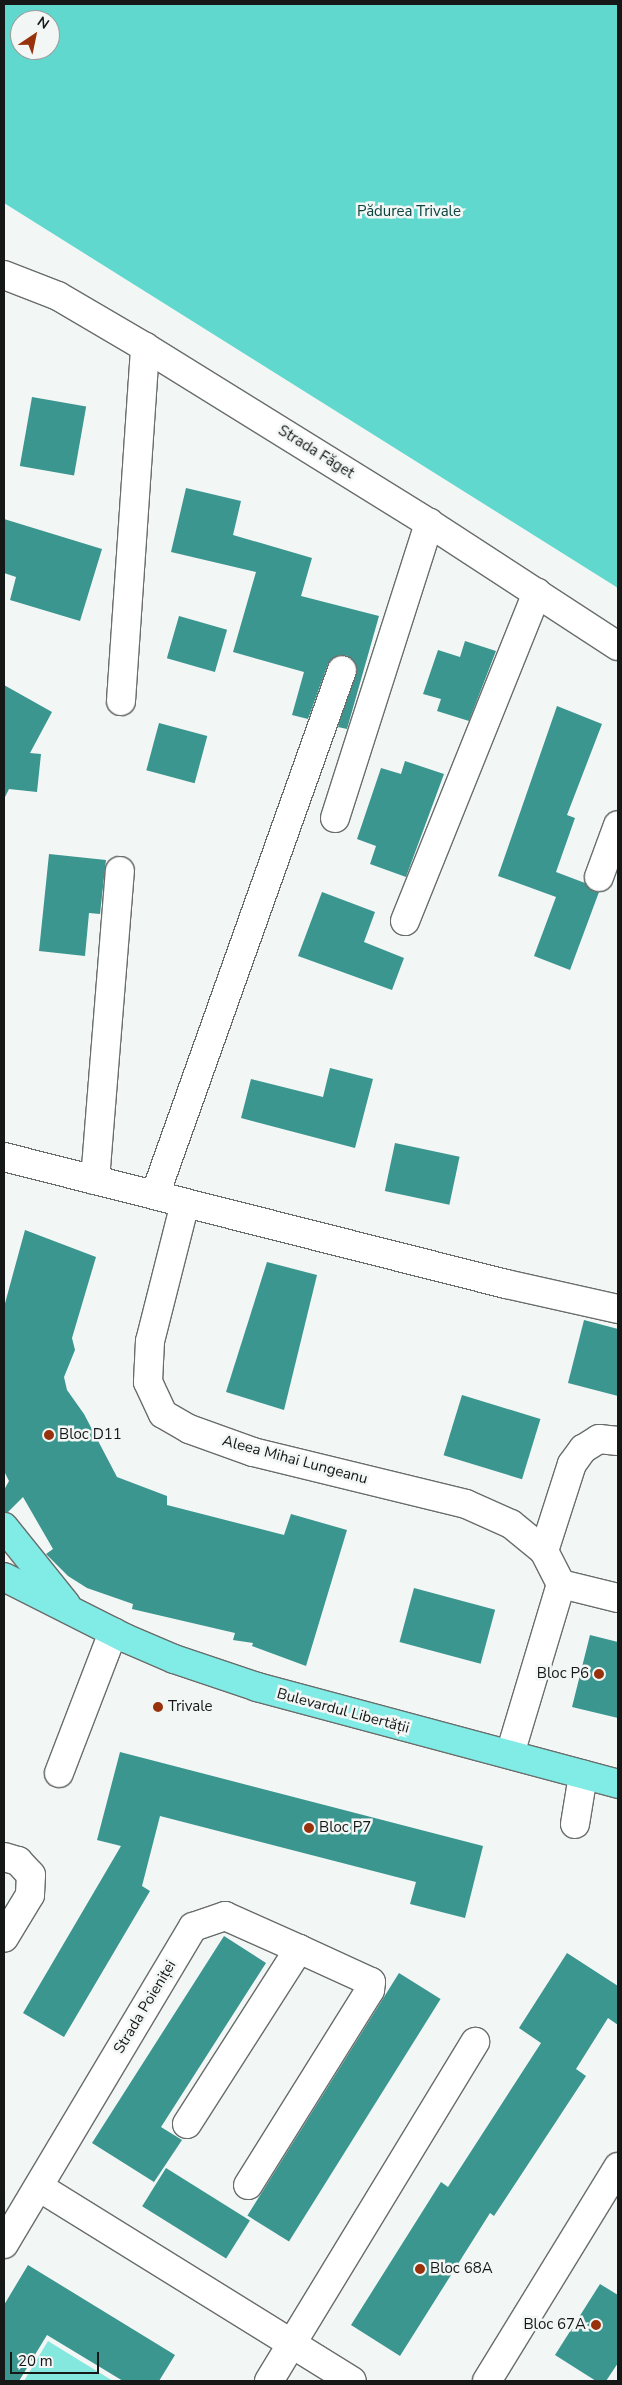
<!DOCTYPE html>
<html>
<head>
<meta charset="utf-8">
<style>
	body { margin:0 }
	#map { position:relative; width:622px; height:2385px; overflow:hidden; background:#f2f6f5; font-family:"Nunito Sans",sans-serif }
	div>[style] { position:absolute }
	.green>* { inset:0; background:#85e8df }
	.forest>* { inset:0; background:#60d8ce }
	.building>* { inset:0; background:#3b968f; transform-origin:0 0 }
	.roads { filter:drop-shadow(1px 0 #696d6c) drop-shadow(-1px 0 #696d6c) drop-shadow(0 1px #696d6c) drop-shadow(0 -1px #696d6c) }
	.minor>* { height:28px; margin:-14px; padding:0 14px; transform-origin:14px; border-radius:14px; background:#fff }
	.major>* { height:28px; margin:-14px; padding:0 14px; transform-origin:14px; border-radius:14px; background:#80ece5 }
	.dots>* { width:14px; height:14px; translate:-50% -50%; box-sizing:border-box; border:2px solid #f2f6f5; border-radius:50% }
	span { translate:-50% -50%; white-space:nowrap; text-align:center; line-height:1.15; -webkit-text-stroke:5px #f2f6f5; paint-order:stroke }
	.park-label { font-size:15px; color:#0b433f }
	.street-label { font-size:15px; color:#161818 }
	.poi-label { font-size:15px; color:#161818 }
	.left { translate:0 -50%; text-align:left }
	.right { translate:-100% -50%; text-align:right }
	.frame { position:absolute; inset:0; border:5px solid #161818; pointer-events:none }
	.north { position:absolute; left:10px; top:10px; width:50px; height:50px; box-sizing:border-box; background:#f2f6f5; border:1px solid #9a9d9d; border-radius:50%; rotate:34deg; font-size:14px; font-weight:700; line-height:20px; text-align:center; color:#161818 }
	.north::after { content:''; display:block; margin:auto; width:18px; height:22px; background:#98320c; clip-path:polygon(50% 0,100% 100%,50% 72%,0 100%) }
	.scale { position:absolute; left:10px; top:2352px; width:89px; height:22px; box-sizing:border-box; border:2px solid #161818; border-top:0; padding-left:6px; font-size:15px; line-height:18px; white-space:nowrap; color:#161818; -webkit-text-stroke:4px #f2f6f5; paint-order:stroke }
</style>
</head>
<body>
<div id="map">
	<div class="green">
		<i style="clip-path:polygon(48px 2341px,113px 2381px,24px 2381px)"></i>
	</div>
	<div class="forest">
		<i style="clip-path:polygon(evenodd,4px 4px,618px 4px,618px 588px,4px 203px,4px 4px,20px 20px,50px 20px,50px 50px,20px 50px,20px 20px)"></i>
	</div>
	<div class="building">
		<i style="left:32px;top:397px;width:55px;height:70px;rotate:10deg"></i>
		<i style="clip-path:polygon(186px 488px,241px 501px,233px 535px,312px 558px,301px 596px,379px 616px,347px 729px,338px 727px,357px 668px,348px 656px,339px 655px,328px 664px,308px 719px,292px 715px,304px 672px,233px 652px,256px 572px,171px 552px)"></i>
		<i style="clip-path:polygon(4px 519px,102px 549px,80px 621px,10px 600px,16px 577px,4px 573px)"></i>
		<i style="left:179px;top:616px;width:50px;height:44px;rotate:16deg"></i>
		<i style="clip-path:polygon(465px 641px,496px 651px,469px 721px,437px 711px,441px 699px,423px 694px,438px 650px,460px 657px)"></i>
		<i style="clip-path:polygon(4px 685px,52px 712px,30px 753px,41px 754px,37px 792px,9px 789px,4px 799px)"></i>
		<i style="clip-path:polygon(557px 706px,602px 724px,567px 815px,575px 818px,556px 872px,585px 883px,593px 891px,599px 892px,570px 970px,534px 956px,556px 897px,498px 876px)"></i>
		<i style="left:159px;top:723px;width:50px;height:49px;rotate:15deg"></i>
		<i style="clip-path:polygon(405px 761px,444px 774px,406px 877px,370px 864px,376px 846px,357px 839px,381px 768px,401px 774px)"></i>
		<i style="clip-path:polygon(49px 854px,106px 860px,100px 914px,89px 913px,85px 956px,39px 951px)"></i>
		<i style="clip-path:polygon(322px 892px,375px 912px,364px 942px,404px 958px,392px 990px,298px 956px)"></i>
		<i style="clip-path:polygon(330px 1068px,373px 1079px,355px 1148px,241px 1118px,251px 1079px,323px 1097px)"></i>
		<i style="left:395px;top:1143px;width:66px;height:49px;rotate:12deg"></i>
		<i style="clip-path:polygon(25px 1230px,96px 1257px,72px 1338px,75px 1350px,64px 1377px,67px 1390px,84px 1414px,117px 1477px,167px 1496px,167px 1505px,284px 1535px,291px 1514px,347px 1530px,306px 1666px,252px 1646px,253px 1643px,233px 1640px,235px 1633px,132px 1609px,133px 1604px,87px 1588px,68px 1576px,46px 1554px,53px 1549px,23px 1497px,8px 1512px,4px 1512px,4px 1490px,9px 1481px,4px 1471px,4px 1307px)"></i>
		<i style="clip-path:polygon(267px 1262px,317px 1275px,284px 1410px,226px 1392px)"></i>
		<i style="clip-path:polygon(584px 1320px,618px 1329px,618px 1396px,568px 1383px)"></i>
		<i style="left:462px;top:1395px;width:82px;height:63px;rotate:17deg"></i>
		<i style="left:414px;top:1588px;width:84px;height:56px;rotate:15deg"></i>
		<i style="clip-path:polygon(590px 1635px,618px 1642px,618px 1718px,572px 1707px)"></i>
		<i style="clip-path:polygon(120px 1752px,483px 1846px,465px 1918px,410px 1904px,416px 1882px,160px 1816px,142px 1886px,150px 1891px,64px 2037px,23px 2013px,121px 1846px,97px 1840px)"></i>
		<i style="clip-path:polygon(224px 1936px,266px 1963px,161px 2127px,182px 2140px,154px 2182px,92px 2143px)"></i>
		<i style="clip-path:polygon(567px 1953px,618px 1986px,618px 2025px,608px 2018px,576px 2069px,586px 2076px,494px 2216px,490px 2213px,400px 2356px,351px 2325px,441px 2182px,448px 2187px,541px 2043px,519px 2028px)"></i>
		<i style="left:399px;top:1973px;width:49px;height:286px;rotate:32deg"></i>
		<i style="left:166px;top:2168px;width:99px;height:45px;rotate:32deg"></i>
		<i style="clip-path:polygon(28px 2265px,175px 2355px,159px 2381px,123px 2381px,47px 2335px,19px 2381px,4px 2381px,4px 2305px)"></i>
		<i style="clip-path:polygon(600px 2284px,618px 2295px,618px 2363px,606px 2381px,596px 2381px,555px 2355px)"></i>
	</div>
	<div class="roads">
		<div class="minor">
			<i style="left:4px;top:275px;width:58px;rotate:21.3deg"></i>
			<i style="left:58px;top:296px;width:101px;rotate:30.4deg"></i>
			<i style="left:145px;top:347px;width:334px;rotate:31.8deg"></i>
			<i style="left:429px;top:523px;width:225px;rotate:33.1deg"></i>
			<i style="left:121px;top:701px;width:355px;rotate:-86.1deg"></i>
			<i style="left:335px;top:818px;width:310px;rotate:-72.3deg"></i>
			<i style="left:599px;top:877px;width:55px;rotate:-69.9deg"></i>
			<i style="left:405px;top:921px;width:354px;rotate:-68.1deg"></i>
			<i style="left:4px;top:1157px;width:518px;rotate:14.2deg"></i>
			<i style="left:506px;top:1284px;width:115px;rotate:12.6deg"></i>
			<i style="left:95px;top:1180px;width:310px;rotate:-85.4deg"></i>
			<i style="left:155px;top:1195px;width:557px;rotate:-70.39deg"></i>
			<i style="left:185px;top:1203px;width:142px;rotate:104.2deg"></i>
			<i style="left:150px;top:1341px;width:41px;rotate:92.8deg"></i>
			<i style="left:148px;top:1382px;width:35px;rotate:65deg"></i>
			<i style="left:163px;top:1414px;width:30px;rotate:30deg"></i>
			<i style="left:189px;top:1429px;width:68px;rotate:19.8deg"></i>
			<i style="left:253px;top:1452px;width:219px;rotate:13.7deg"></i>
			<i style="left:466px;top:1504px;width:49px;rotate:24deg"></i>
			<i style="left:511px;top:1524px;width:43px;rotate:39.3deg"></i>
			<i style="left:544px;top:1551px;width:37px;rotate:63deg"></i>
			<i style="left:561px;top:1584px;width:177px;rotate:106.7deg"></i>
			<i style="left:544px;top:1551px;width:91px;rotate:-72.2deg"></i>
			<i style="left:572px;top:1464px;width:19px;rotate:-54deg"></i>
			<i style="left:583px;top:1449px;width:19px;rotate:-32deg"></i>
			<i style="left:599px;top:1439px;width:19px;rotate:6deg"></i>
			<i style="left:561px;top:1584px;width:59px;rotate:13.8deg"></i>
			<i style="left:59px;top:1773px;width:151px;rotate:-69deg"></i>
			<i style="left:575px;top:1824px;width:50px;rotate:-80.7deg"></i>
			<i style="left:4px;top:1857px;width:15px;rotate:16deg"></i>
			<i style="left:18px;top:1861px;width:19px;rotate:47deg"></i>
			<i style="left:31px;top:1875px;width:20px;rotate:93deg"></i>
			<i style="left:30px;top:1895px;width:50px;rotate:121.2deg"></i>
			<i style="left:187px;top:2124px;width:208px;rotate:-57.4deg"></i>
			<i style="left:299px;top:1949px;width:79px;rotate:24.6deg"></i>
			<i style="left:371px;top:1982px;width:8px;rotate:97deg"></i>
			<i style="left:370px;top:1990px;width:230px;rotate:122deg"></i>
			<i style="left:39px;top:2187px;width:368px;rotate:31.8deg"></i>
			<i style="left:4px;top:2244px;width:369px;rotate:-59.2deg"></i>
			<i style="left:193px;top:1927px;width:34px;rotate:-19deg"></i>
			<i style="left:225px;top:1916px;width:81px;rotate:24deg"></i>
			<i style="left:269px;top:2381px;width:397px;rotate:-58.7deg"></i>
			<i style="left:487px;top:2381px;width:251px;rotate:-58.5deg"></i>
		</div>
		<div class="major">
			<i style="left:4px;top:1527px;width:99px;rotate:51.2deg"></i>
			<i style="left:4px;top:1577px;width:136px;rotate:26.8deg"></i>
			<i style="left:125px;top:1638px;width:53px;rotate:23.2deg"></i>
			<i style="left:174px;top:1659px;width:88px;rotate:18.6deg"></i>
			<i style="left:257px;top:1687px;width:374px;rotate:15deg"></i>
		</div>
	</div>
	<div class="dots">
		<i style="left:49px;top:1435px;background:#98320c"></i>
		<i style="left:599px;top:1674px;background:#98320c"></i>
		<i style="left:158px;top:1707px;background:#98320c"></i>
		<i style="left:309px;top:1828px;background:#98320c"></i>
		<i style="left:420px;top:2269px;background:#98320c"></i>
		<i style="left:596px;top:2325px;background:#98320c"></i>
	</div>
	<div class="park-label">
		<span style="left:409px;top:212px">Pădurea Trivale</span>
	</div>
	<div class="street-label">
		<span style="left:316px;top:452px;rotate:32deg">Strada Făget</span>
		<span style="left:295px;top:1460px;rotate:15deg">Aleea Mihai Lungeanu</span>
		<span style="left:343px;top:1711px;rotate:15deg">Bulevardul Libertății</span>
		<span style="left:145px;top:2007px;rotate:-59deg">Strada Poieniței</span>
	</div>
	<div class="poi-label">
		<span class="left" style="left:59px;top:1435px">Bloc D11</span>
		<span class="right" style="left:589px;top:1674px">Bloc P6</span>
		<span class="left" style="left:168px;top:1707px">Trivale</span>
		<span class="left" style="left:319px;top:1828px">Bloc P7</span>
		<span class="left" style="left:430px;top:2269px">Bloc 68A</span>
		<span class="right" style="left:586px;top:2325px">Bloc 67A</span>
	</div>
	<div class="frame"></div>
	<div class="north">N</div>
	<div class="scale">20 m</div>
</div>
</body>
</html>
